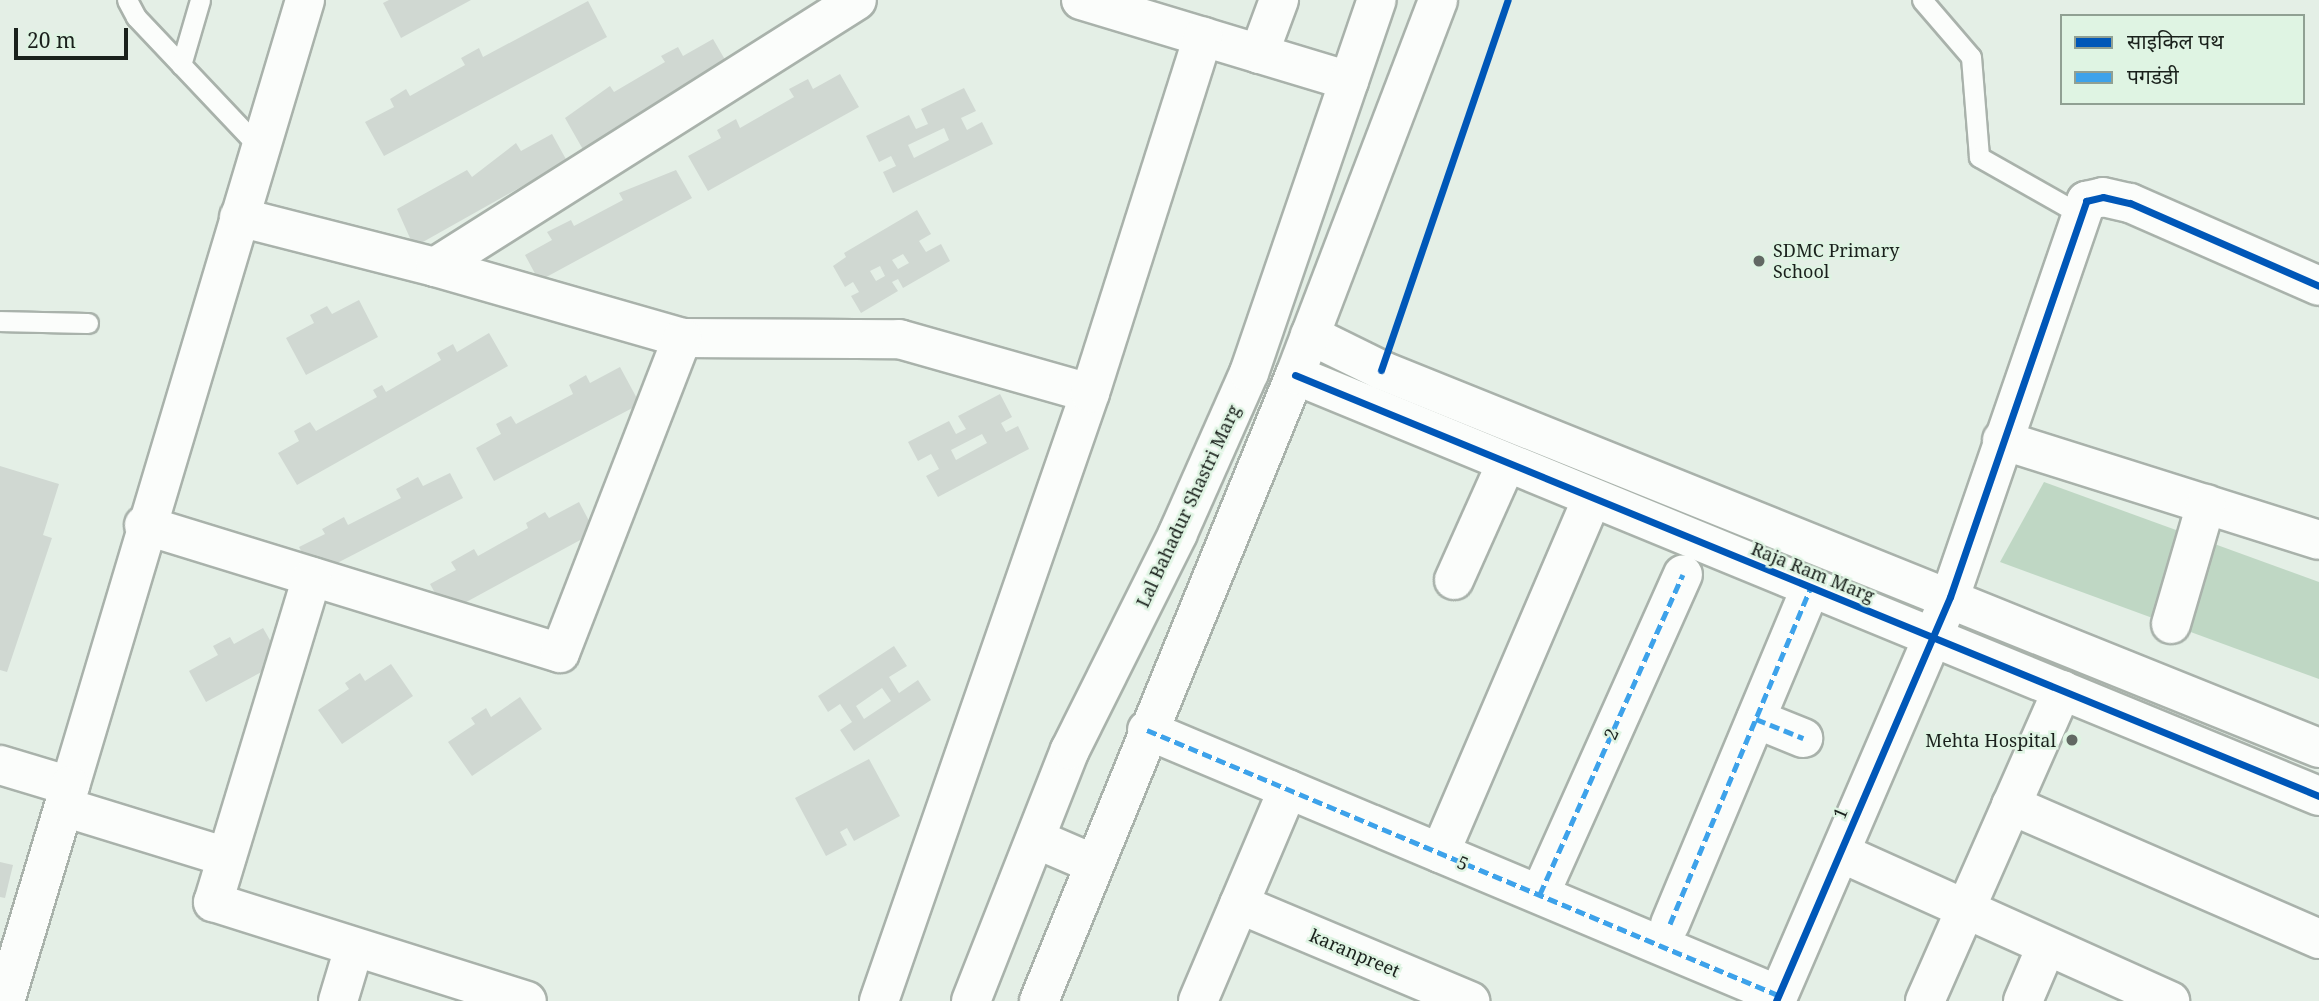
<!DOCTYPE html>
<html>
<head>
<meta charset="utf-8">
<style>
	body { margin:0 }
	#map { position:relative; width:2319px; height:1001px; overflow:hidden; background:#e4efe6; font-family:"Noto Serif","Noto Sans Devanagari",serif }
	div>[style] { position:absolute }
	.green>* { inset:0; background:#bfd7c4 }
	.building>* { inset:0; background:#d0d8d2 }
	.roads { filter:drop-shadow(2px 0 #a9b2ab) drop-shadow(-2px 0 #a9b2ab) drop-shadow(0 2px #a9b2ab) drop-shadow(0 -2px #a9b2ab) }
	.lane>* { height:19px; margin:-9.5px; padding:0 9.5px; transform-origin:9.5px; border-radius:9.5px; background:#fbfdfb }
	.street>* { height:38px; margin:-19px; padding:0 19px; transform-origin:19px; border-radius:19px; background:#fbfdfb }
	.secondary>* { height:38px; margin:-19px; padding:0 19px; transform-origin:19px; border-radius:19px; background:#fbfdfb }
	.quiet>* { height:5px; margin-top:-2.5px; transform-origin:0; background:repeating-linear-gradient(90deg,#3da2ea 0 10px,transparent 0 15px) }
	.cycleway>* { height:7px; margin:-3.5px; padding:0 3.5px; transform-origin:3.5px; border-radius:3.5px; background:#0057b8 }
	.dots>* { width:19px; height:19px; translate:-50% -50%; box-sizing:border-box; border:4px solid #dff4e3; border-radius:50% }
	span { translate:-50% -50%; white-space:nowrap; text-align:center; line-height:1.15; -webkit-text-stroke:5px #dff4e3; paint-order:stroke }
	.poi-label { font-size:18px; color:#1a211c }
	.left { translate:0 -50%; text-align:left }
	.right { translate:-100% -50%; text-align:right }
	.street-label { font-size:18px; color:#1a211c }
	.legend { position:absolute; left:2060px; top:14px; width:245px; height:91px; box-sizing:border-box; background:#dff4e3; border:2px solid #90a093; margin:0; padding:9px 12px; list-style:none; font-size:21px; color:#1a211c }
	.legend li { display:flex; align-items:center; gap:14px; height:35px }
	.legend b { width:35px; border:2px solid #90a093 }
	.scale { position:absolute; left:14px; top:28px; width:114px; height:32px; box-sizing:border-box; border:4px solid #1a211c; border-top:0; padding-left:9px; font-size:21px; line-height:24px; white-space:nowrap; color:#1a211c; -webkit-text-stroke:5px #dff4e3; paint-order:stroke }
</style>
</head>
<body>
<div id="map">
	<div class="green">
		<i style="clip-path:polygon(2044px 482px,2319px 582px,2319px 679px,2000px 562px)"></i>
	</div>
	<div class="building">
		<i style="clip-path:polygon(389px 0,471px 0,401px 38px,383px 3px)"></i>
		<i style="clip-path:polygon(588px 1px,607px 37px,384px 156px,365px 122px,394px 107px,390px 99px,406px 89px,410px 96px,465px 65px,461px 58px,479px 48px,483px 57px)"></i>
		<i style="clip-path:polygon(713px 39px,731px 70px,585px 153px,565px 118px,610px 86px,614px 92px,665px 62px,661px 56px,678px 47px,683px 56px)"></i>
		<i style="clip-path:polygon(840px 74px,859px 107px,708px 191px,688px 156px,721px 138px,717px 130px,736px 119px,740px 128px,794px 97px,789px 89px,808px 79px,813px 89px)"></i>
		<i style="clip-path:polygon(evenodd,964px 88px,976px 111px,961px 118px,967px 130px,982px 122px,993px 144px,893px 193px,883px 172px,896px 166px,891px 156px,879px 162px,866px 136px,909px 115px,916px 129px,928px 124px,921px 109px,964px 88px,944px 128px,949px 140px,914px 158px,908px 145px,944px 128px)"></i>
		<i style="clip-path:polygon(552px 134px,567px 161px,414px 247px,397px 209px,467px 170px,472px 177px,516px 143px,521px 151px)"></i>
		<i style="clip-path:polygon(676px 170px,692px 198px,539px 281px,525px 255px,552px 240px,547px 232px,571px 220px,574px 226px,623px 200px,619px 193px)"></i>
		<i style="clip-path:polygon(evenodd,917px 210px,931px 234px,919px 241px,926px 252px,941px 244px,950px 261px,903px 288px,898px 279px,892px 282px,898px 291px,861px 313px,851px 296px,859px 292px,853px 282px,845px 287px,833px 266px,846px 257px,844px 253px,917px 210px,903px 254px,909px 263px,898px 269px,892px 260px,903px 254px,917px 210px,880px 266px,885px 276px,876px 281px,870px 271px,880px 266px)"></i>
		<i style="clip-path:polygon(359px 300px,378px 337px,306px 375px,286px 338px,314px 323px,310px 315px,327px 306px,332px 314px)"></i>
		<i style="clip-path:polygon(489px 333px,508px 366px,297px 485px,278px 453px,299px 441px,294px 431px,310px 422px,316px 431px,377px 397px,373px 390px,382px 385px,386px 392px,441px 360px,437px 353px,453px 344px,457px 352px)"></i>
		<i style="clip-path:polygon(620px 367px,640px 404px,494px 481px,476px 448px,501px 434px,496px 424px,511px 416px,516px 424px,573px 394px,569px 385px,586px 375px,590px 383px)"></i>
		<i style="clip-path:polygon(evenodd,1000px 394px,1012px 417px,1001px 423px,1006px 432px,1018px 426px,1029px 449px,938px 497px,926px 476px,939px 469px,931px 454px,918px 461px,908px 442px,949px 421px,956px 434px,966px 429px,958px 416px,1000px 394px,982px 434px,987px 443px,956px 460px,951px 450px,982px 434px)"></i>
		<i style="clip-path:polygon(0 466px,59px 484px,43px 535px,52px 538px,7px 672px,0 670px)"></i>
		<i style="clip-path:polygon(450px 473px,463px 498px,314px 575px,299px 547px,325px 534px,322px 529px,344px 517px,348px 525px,401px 498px,396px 489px,418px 477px,423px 486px)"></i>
		<i style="clip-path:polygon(579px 502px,595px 532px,446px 613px,430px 584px,456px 570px,451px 562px,474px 549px,478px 556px,528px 528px,526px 523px,545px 512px,549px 518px)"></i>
		<i style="clip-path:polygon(263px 628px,282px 661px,206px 702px,189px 671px,218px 655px,213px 646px,230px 637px,234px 644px)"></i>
		<i style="clip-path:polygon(evenodd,894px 646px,907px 666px,889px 677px,899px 693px,918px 680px,931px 700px,854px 751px,840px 730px,852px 722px,840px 704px,828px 712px,818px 696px,894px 646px,882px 688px,891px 701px,864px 719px,856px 706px,882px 688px)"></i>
		<i style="clip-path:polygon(391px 664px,413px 696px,342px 744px,318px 710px,349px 689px,345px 683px,360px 673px,365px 681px)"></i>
		<i style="clip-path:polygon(520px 697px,542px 729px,472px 776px,448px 742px,475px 724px,471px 718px,486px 708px,491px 717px)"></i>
		<i style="clip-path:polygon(869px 759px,900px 816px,854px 841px,847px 828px,840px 832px,847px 845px,826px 856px,795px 798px)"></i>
		<i style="clip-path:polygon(0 862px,13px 865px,5px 898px,0 897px)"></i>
	</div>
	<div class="roads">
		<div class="lane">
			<i style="left:127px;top:0;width:19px;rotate:62deg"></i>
			<i style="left:136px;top:17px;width:180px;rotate:46.6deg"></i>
			<i style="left:1922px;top:0;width:75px;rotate:49.3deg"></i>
			<i style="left:1971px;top:57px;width:100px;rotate:85.4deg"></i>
			<i style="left:1979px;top:157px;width:114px;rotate:29.5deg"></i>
			<i style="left:181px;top:65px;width:68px;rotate:-73.7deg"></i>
			<i style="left:0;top:321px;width:88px;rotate:1.3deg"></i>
		</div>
		<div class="street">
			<i style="left:1081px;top:0;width:280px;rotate:16.8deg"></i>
			<i style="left:1259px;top:54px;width:58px;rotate:-69.7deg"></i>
			<i style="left:239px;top:217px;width:202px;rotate:14.3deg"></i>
			<i style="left:435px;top:267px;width:499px;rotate:-32.3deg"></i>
			<i style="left:435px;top:267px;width:257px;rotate:16deg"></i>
			<i style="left:682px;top:338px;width:217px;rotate:0.3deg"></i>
			<i style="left:899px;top:339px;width:198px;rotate:15.8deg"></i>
			<i style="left:2002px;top:440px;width:332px;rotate:17.5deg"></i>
			<i style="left:144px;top:525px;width:435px;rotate:17.1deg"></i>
			<i style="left:560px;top:653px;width:338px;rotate:-68.8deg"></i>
			<i style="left:312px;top:577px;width:340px;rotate:106.9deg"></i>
			<i style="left:213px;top:902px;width:329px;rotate:17.5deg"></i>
			<i style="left:1454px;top:580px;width:127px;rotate:-65.9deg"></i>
			<i style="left:2171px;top:624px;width:125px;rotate:-73.7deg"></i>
			<i style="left:1756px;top:719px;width:51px;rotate:22deg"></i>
			<i style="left:1147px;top:730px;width:684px;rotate:22.78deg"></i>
			<i style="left:0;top:765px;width:73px;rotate:16.7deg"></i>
			<i style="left:70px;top:786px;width:820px;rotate:-73.35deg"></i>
			<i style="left:2011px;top:805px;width:336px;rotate:23.5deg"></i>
			<i style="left:64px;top:807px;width:170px;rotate:17.1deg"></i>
			<i style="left:1440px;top:853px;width:386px;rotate:-66.8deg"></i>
			<i style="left:1841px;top:853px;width:361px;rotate:24.2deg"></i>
			<i style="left:1540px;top:894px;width:350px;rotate:-65.9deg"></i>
			<i style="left:1239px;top:904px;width:251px;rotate:22.8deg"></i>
			<i style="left:1670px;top:924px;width:363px;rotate:-67.3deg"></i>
			<i style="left:5px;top:1001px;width:225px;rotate:-73.2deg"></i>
			<i style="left:338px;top:1001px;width:55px;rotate:-73.2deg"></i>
			<i style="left:879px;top:1001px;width:644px;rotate:-70.86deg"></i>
			<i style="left:1090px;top:393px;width:374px;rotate:-72.4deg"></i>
			<i style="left:1198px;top:1001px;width:230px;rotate:-67deg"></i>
			<i style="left:1776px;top:1001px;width:440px;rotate:-66.7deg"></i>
			<i style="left:1950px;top:597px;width:419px;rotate:-71deg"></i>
			<i style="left:2086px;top:201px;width:17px;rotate:-13deg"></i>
			<i style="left:2103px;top:197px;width:28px;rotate:13deg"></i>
			<i style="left:2130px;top:203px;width:206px;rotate:23.7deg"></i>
			<i style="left:1925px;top:1001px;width:340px;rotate:-66.2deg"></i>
			<i style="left:2023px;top:1001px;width:59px;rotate:-66.9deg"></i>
		</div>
		<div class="secondary">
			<i style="left:1310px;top:335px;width:79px;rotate:26.2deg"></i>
			<i style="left:1381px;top:370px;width:1011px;rotate:21.95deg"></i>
			<i style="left:1295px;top:375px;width:1107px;rotate:22.35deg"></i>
			<i style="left:1036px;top:839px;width:63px;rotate:23.3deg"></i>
			<i style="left:971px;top:1001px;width:270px;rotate:-68.5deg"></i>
			<i style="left:1070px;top:750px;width:242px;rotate:-63.5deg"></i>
			<i style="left:1178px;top:533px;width:175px;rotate:-66.1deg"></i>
			<i style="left:1249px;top:373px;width:394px;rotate:-71.1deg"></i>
			<i style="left:1039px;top:1001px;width:676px;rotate:-67.76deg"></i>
			<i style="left:1295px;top:375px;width:401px;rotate:-69.1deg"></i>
		</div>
	</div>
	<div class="quiet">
		<i style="left:1756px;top:719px;width:51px;rotate:22deg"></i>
		<i style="left:1147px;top:730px;width:684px;rotate:22.78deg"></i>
		<i style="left:1540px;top:894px;width:350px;rotate:-65.9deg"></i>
		<i style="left:1670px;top:924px;width:363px;rotate:-67.3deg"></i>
	</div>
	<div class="cycleway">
		<i style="left:1381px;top:370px;width:391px;rotate:-71.1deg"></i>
		<i style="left:1295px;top:375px;width:1107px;rotate:22.35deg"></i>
		<i style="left:1776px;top:1001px;width:440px;rotate:-66.7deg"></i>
		<i style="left:1950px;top:597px;width:419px;rotate:-71deg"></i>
		<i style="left:2086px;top:201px;width:17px;rotate:-13deg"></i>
		<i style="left:2103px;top:197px;width:28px;rotate:13deg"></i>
		<i style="left:2130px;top:203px;width:206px;rotate:23.7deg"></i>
	</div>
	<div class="dots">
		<i style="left:1759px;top:261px;background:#616963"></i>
		<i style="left:2072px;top:740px;background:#616963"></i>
	</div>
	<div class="poi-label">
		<span class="left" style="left:1773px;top:261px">SDMC Primary<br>School</span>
		<span class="right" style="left:2056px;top:740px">Mehta Hospital</span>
	</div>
	<div class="street-label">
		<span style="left:1188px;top:506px;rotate:-65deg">Lal Bahadur Shastri Marg</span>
		<span style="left:1813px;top:572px;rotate:22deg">Raja Ram Marg</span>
		<span style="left:1611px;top:734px;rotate:-66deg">2</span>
		<span style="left:1840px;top:813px;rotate:-67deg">1</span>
		<span style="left:1463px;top:863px;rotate:22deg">5</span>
		<span style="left:1355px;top:953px;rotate:23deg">karanpreet</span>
	</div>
	<ul class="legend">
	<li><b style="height:9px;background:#0057b8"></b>साइकिल पथ</li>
	<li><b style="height:9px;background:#3da2ea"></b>पगडंडी</li>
	</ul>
	<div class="scale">20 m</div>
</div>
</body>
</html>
